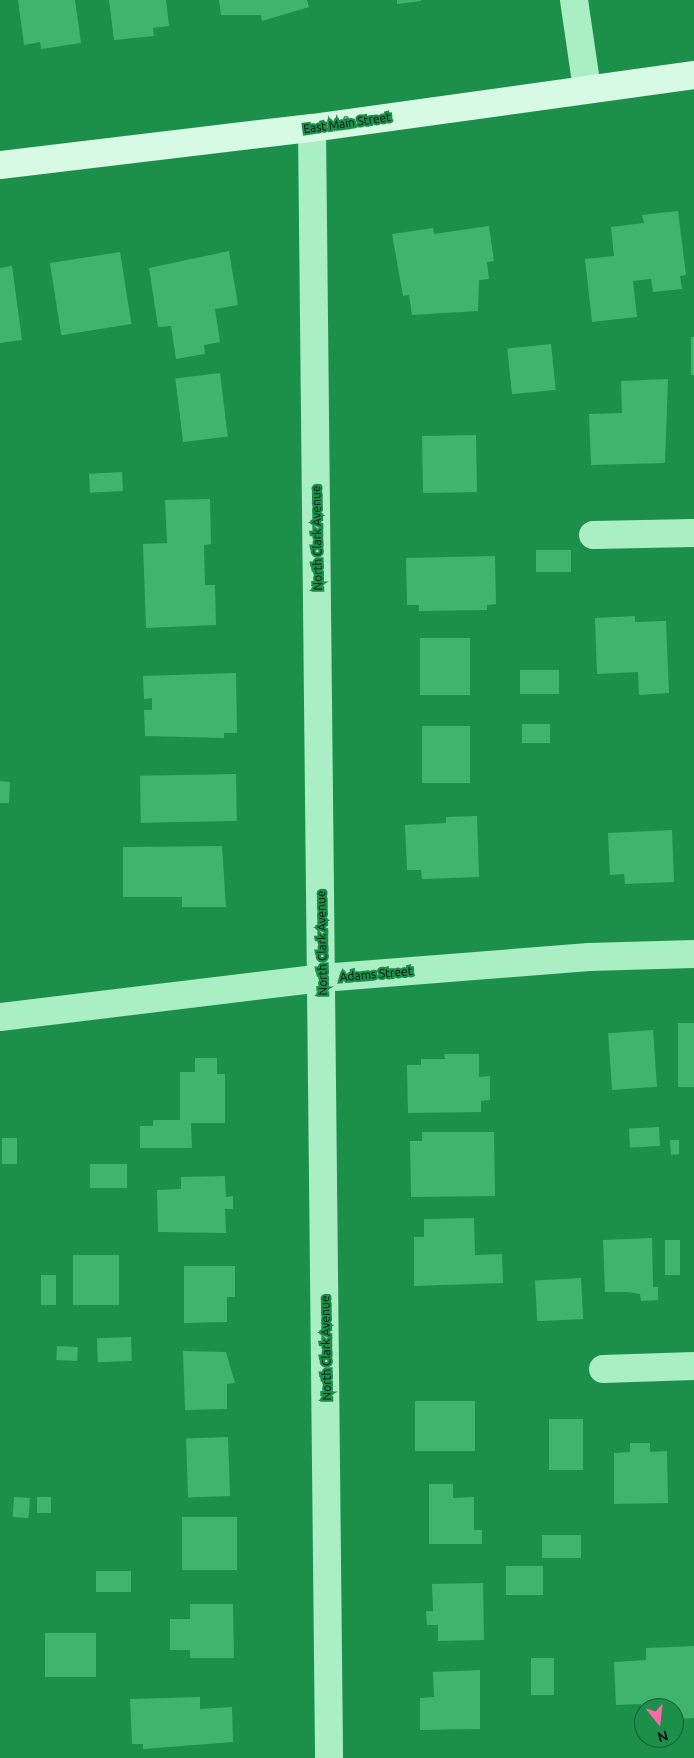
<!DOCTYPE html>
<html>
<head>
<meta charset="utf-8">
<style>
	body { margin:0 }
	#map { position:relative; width:694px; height:1758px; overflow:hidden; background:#1c8f4b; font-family:Ubuntu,sans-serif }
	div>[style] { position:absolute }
	.building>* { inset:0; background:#40b46e; transform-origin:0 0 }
	.street>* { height:28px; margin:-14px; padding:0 14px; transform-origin:14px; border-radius:14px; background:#aaeec4 }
	.secondary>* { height:28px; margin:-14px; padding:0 14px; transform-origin:14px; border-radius:14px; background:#d7fae5 }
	span { translate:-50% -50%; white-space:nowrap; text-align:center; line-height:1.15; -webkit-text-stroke:4.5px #1c8f4b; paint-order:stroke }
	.street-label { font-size:12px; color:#111 }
	.north { position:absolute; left:634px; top:1698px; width:50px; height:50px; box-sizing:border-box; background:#1c8f4b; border:1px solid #185d34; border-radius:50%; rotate:164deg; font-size:14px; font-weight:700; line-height:20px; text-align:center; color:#111 }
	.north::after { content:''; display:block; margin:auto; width:18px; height:22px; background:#fe68ab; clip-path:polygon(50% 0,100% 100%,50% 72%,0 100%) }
</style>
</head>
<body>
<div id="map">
	<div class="building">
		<i style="clip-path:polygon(18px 0,75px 0,81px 43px,41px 49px,40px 42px,24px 45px)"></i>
		<i style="clip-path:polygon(109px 0,166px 0,169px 26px,153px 28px,154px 36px,114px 40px)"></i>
		<i style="clip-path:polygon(219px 0,307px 0,309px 7px,262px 21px,261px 15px,221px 15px)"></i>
		<i style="clip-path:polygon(397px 0,421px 0,421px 1px,397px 4px)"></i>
		<i style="clip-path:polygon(678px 211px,686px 275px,680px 276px,682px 289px,653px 292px,651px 279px,633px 281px,637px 317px,592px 322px,585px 259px,614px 256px,611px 227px,644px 223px,642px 215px)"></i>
		<i style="clip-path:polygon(489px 226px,494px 261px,487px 262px,489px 279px,479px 280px,478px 311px,412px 315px,409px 295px,403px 296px,392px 234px,433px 228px,434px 234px)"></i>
		<i style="clip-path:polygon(229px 251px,238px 305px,215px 309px,220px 342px,204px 345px,205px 354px,176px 359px,171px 326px,158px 327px,149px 268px)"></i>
		<i style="left:120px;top:252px;width:73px;height:71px;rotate:81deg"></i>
		<i style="clip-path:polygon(12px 266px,22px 340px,0 343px,0 268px)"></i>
		<i style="left:691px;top:337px;width:3px;height:38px"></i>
		<i style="left:551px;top:344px;width:46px;height:44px;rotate:84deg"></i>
		<i style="left:220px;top:373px;width:64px;height:45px;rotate:83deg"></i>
		<i style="clip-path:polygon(668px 379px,665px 463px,591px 465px,589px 414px,622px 413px,621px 381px)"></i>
		<i style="left:476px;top:435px;width:57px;height:54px;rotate:89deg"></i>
		<i style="left:122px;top:472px;width:19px;height:33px;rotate:87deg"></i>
		<i style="clip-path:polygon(210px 499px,211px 544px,204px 545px,205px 585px,215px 585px,216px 625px,146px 628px,143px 544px,167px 543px,165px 500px)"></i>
		<i style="left:536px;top:550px;width:35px;height:22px"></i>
		<i style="clip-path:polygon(495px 556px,496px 604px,487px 605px,487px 610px,419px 611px,419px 605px,407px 605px,406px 558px)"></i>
		<i style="clip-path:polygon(635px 616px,635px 622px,666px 621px,669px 693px,639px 695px,638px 672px,597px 674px,595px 618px)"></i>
		<i style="left:470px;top:638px;width:57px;height:50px;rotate:90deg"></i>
		<i style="left:520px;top:670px;width:39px;height:24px"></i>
		<i style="clip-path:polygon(236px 673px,237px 733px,224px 733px,224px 738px,145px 736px,144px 710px,152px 710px,152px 698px,144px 699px,143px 676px)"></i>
		<i style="left:522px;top:724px;width:28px;height:19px"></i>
		<i style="left:470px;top:726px;width:57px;height:48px;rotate:90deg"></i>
		<i style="left:236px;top:774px;width:47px;height:96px;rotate:89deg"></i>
		<i style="clip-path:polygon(0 781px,10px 782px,9px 803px,0 803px)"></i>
		<i style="clip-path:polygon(477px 816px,479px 877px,422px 879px,421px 870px,407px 870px,405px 825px,446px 823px,446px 817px)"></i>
		<i style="clip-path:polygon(672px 830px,674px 882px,625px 884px,624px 874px,610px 875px,608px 833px)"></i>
		<i style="clip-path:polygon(222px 846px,226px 907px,182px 907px,182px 897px,123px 897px,123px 847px)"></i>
		<i style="left:694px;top:1023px;width:64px;height:16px;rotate:90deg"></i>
		<i style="left:653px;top:1030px;width:57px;height:45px;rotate:86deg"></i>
		<i style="clip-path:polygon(444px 1054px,479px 1054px,479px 1077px,490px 1076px,490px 1100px,481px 1101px,481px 1112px,408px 1113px,407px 1065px,421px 1065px,421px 1059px,445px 1059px)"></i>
		<i style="clip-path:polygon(195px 1058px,217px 1058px,217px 1074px,225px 1074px,225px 1123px,191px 1123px,192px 1148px,140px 1148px,140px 1126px,153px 1126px,153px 1120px,180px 1120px,180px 1072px,195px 1072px)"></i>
		<i style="left:659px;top:1127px;width:19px;height:30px;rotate:87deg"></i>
		<i style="clip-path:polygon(422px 1132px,494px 1132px,495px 1196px,411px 1197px,410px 1141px,422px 1141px)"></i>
		<i style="left:2px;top:1138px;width:15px;height:26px"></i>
		<i style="clip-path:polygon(670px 1140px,679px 1140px,679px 1154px,671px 1155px)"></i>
		<i style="left:90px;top:1164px;width:37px;height:24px"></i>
		<i style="clip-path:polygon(225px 1176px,226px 1197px,233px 1196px,233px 1209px,225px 1209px,226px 1233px,158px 1232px,157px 1190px,181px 1189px,181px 1177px)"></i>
		<i style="clip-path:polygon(474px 1218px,475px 1255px,502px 1254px,503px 1283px,414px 1286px,414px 1237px,424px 1237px,424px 1219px)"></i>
		<i style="clip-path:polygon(652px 1238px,653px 1287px,658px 1287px,658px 1300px,641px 1301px,640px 1294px,628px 1292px,605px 1292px,603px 1240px)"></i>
		<i style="left:665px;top:1240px;width:15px;height:35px"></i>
		<i style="left:119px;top:1255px;width:50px;height:46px;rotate:90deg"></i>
		<i style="clip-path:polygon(184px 1266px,235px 1266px,235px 1297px,227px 1297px,227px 1322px,184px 1323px)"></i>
		<i style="left:41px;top:1275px;width:15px;height:30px"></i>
		<i style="left:581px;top:1278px;width:41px;height:46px;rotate:87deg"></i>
		<i style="left:131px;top:1337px;width:24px;height:34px;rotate:88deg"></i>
		<i style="left:57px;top:1346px;width:21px;height:14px;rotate:3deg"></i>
		<i style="clip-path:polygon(183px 1351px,226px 1352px,235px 1383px,227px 1384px,227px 1409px,185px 1410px)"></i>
		<i style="left:475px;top:1401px;width:50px;height:60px;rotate:90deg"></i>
		<i style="left:549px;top:1419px;width:34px;height:51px"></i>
		<i style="left:228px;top:1437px;width:59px;height:42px;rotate:88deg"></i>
		<i style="clip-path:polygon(630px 1443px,650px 1443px,650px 1452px,667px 1451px,668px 1503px,614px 1504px,614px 1453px,630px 1452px)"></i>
		<i style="clip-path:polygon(429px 1484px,453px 1484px,453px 1498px,474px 1497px,474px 1530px,482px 1530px,482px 1544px,429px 1544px)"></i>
		<i style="left:14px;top:1497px;width:16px;height:20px;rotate:4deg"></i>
		<i style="left:37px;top:1497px;width:14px;height:16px"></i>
		<i style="left:182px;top:1517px;width:55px;height:53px"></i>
		<i style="left:542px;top:1535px;width:39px;height:23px"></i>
		<i style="left:506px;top:1566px;width:37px;height:29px"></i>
		<i style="left:131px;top:1571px;width:21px;height:35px;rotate:90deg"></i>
		<i style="clip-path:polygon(483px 1583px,484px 1640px,438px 1641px,438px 1625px,427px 1625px,426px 1611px,433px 1611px,432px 1584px)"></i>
		<i style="clip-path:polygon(190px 1604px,233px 1604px,234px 1658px,190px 1658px,190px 1650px,170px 1650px,170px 1619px,190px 1619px)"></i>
		<i style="left:96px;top:1633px;width:44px;height:51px;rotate:90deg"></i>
		<i style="clip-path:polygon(694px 1646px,694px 1718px,674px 1719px,674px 1708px,644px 1708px,641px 1712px,641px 1704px,616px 1705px,614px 1662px,646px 1660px,646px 1648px)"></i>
		<i style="left:554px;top:1658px;width:37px;height:23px;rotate:90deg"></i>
		<i style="clip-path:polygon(480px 1670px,480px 1729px,420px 1730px,420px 1698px,434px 1697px,433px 1672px)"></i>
		<i style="clip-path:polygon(200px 1697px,200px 1709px,232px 1707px,233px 1742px,143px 1749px,143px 1744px,132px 1744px,130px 1699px)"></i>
	</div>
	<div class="street">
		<i style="left:574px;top:0;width:90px;rotate:81.7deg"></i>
		<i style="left:312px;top:128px;width:1630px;rotate:89.4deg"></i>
		<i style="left:593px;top:535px;width:101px;rotate:-1.1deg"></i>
		<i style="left:0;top:1017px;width:324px;rotate:-6.9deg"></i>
		<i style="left:322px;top:978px;width:268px;rotate:-4.5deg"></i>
		<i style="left:589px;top:957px;width:105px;rotate:-1.6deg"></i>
		<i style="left:603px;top:1369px;width:91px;rotate:-1.9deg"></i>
	</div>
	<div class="secondary">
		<i style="left:0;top:165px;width:314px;rotate:-6.8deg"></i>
		<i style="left:312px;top:128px;width:386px;rotate:-7.9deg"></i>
	</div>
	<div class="street-label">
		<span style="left:347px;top:123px;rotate:-8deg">East Main Street</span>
		<span style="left:317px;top:538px;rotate:-91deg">North Clark Avenue</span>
		<span style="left:322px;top:943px;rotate:-91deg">North Clark Avenue</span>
		<span style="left:376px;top:974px;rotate:-5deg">Adams Street</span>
		<span style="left:326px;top:1348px;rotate:-91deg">North Clark Avenue</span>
	</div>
	<div class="north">N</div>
</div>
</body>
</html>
